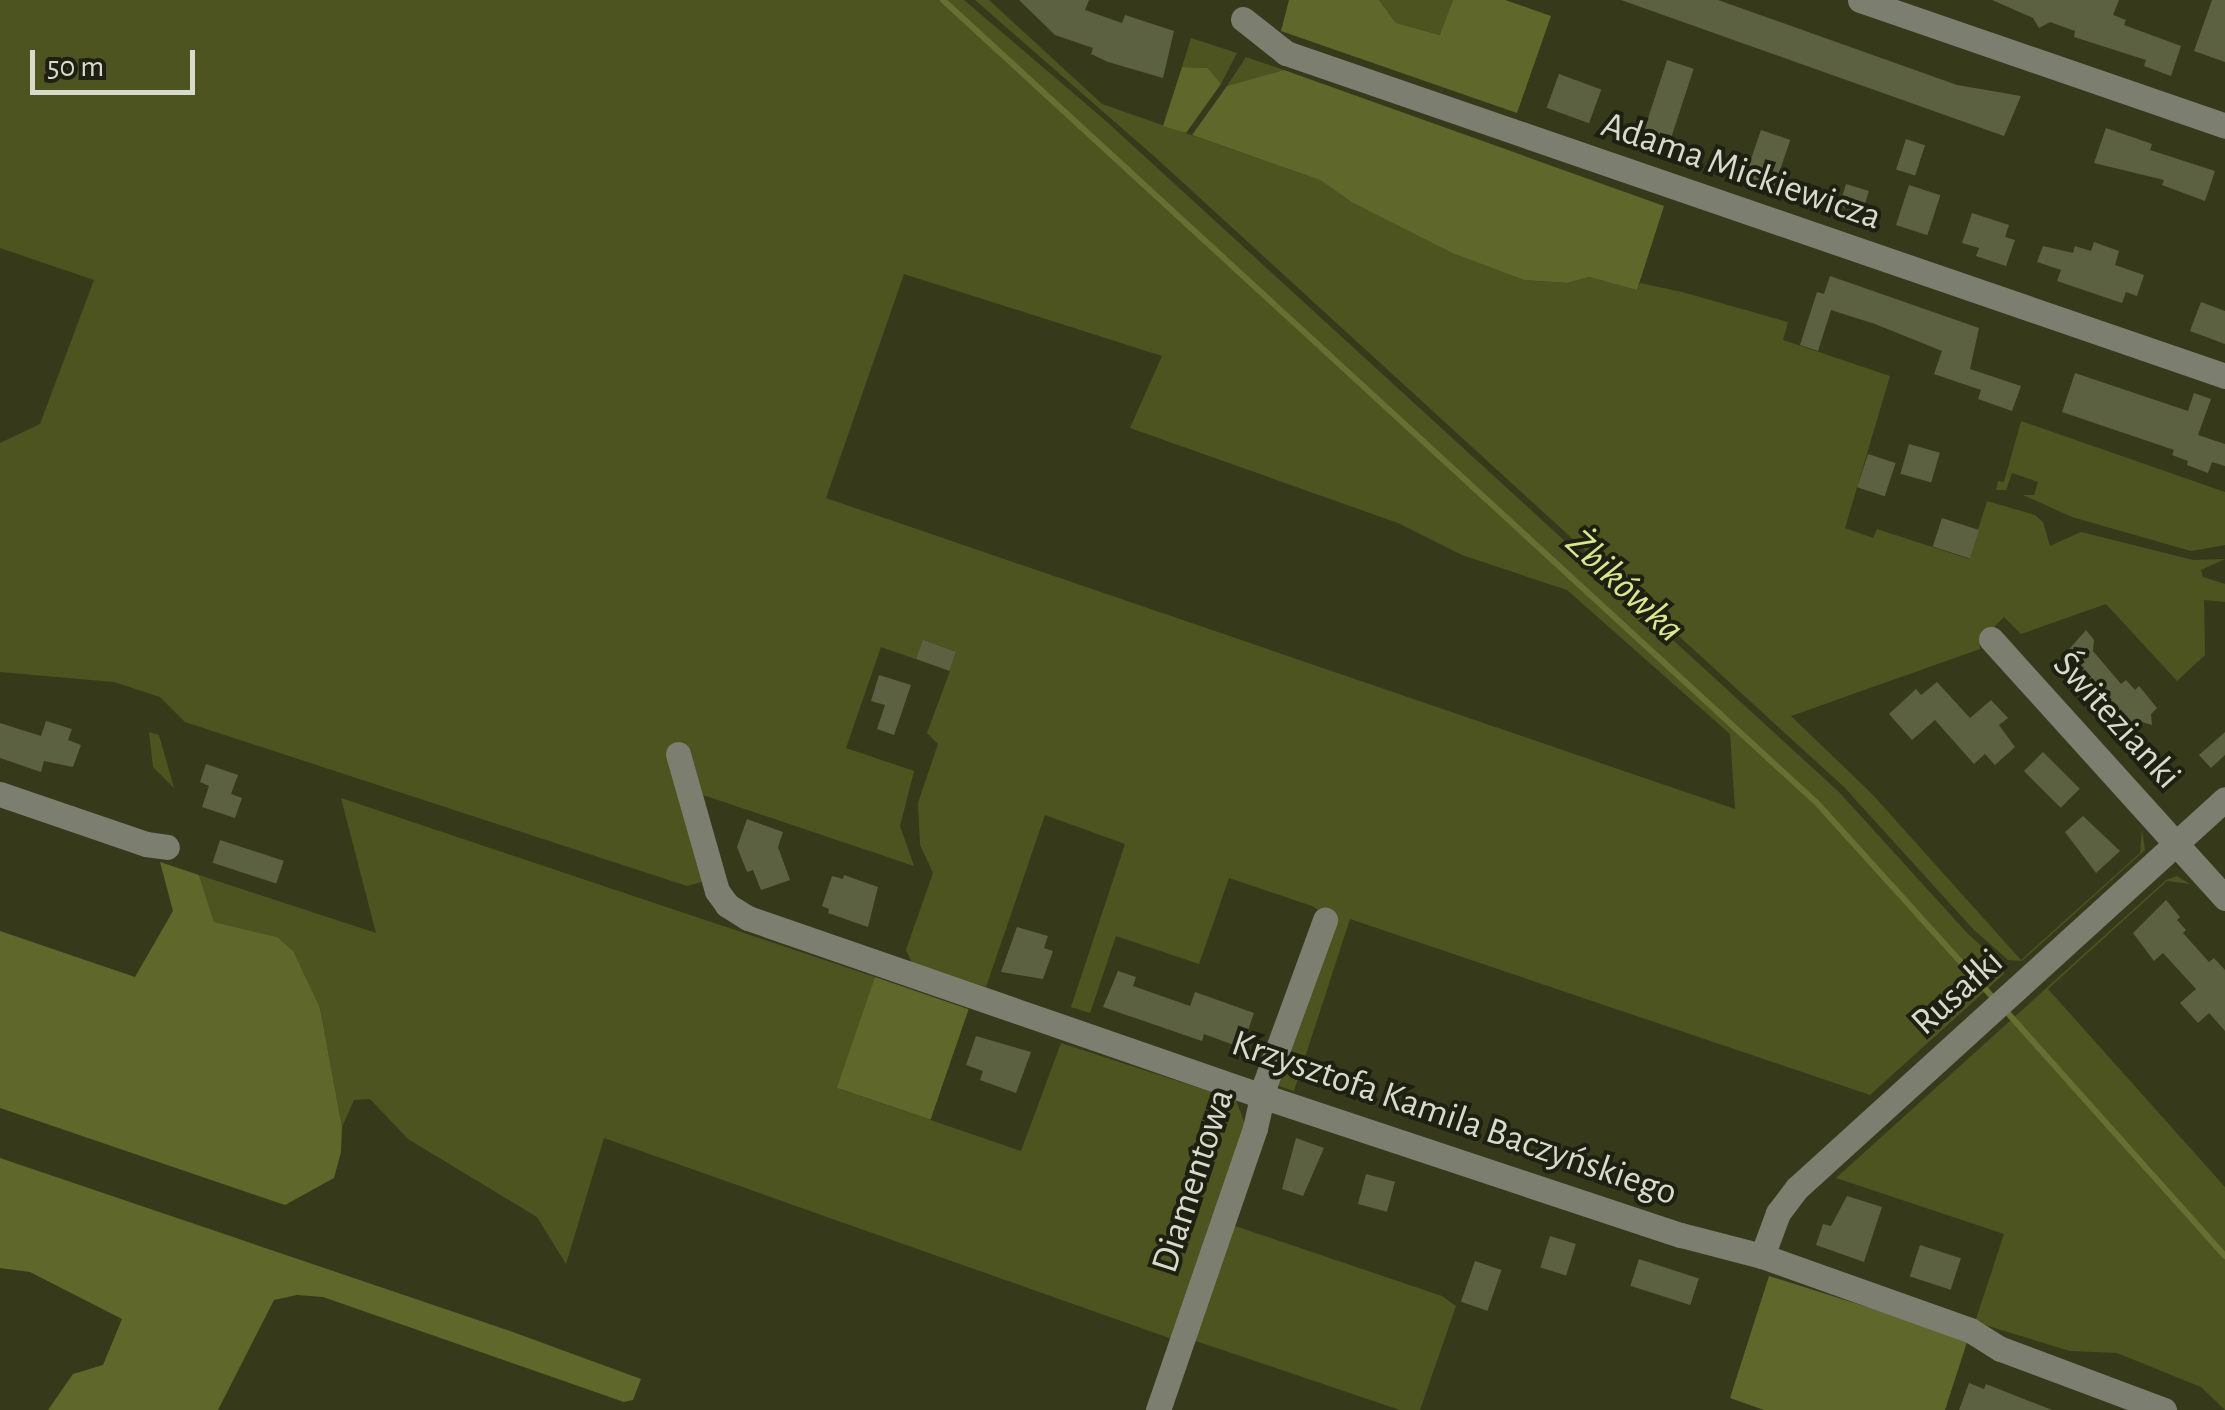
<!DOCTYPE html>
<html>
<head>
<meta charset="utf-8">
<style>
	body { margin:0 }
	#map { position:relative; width:2225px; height:1410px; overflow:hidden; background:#363a1b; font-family:"Alegreya Sans",sans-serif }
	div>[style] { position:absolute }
	.green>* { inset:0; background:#4d5420 }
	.forest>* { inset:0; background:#5f672b; transform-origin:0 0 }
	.stream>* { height:6px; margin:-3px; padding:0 3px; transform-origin:3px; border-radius:3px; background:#676f33 }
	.building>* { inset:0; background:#5c6141; transform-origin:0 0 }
	.minor>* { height:25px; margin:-12.5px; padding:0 12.5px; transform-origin:12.5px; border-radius:12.5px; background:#7c7f70 }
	span { translate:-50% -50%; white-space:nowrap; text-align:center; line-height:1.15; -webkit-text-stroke:8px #1e2012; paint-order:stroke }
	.street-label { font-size:38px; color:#d7dbc9 }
	.water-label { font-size:40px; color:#dae78e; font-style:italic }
	.scale { position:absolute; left:30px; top:50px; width:165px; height:45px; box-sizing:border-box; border:5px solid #d7dbc9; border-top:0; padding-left:12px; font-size:30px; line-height:35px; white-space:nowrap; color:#d7dbc9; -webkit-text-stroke:8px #1e2012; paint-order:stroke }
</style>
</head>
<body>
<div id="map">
	<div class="green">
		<i style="clip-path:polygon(evenodd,0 0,964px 0,1107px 122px,1839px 792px,1968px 934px,2002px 964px,2004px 974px,1870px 1095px,1350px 919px,1294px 1091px,1276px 1085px,1333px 920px,1312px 906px,1229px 878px,1199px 964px,1116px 936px,1090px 1013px,1071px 1007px,1125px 844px,1045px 815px,986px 987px,912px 963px,906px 950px,933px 873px,920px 845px,918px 803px,938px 744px,927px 733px,950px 671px,881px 647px,846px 748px,914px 771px,900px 826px,914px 866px,703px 795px,690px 750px,672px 754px,705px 881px,687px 886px,185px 722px,160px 697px,114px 682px,0 672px,0 443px,40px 424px,94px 280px,0 248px,0 0,904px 274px,1162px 356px,1130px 428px,1398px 523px,1462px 555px,1567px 590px,1730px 734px,1735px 809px,826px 498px,904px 274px)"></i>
		<i style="clip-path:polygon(975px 0,989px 0,1102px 104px,1320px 180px,1353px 203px,1452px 253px,1524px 280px,1567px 283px,1589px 277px,1637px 290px,1640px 283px,1682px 292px,1788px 322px,1783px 340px,1890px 376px,1845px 528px,1873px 538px,1877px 529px,1969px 559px,1987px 501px,2035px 515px,2043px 522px,2050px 546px,2081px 532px,2193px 560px,2225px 559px,2201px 570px,2203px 577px,2225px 584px,2225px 602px,2204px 600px,2205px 655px,2177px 681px,2106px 604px,2021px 634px,2004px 617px,1980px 641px,1980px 649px,1791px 716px,1872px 794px,2021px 960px,2140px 853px,2142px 829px,2145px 850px,2022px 961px,2008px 960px,1973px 929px,1844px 787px,1155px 157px)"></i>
		<i style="clip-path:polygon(1379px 0,1453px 0,1441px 35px,1396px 23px)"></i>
		<i style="clip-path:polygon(1191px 38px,1237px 53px,1221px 84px,1208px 68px,1182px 67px)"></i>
		<i style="clip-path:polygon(1246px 57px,1284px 70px,1227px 86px)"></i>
		<i style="clip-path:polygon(2021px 421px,2225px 492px,2225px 545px,2191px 551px,2072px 517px,2023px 495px,2034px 495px,2038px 482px,2012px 473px,2006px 490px,1996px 490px,1998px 481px,2004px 482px)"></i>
		<i style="clip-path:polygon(149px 732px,159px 735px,174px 788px,153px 767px)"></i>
		<i style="clip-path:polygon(341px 798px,875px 977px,840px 1089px,1021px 1151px,1061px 1043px,1236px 1100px,1246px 1127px,1172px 1339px,604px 1138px,566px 1264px,537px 1217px,408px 1139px,370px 1099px,354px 1100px,342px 1127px,320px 1008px,277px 937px,214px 922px,199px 875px,376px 933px)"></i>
		<i style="clip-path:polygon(2177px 876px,2190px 884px,2167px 881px,2048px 989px,2225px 1187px,2225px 1410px,2201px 1387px,2117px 1353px,2070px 1351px,1975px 1322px,2004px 1234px,1836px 1178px,2166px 880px)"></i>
		<i style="clip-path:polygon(1232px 1225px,1442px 1296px,1456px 1306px,1420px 1410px,1400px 1410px,1193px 1340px)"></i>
	</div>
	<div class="forest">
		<i style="clip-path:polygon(1289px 0,1379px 0,1396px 23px,1440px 35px,1453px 0,1505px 0,1551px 16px,1517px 113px,1281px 31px)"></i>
		<i style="clip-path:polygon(1182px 67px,1208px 68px,1221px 84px,1186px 133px,1163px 126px)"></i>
		<i style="clip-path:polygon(1284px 70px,1664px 206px,1637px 290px,1589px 277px,1567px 283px,1524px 280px,1452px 253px,1353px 203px,1320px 180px,1192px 135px,1227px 86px)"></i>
		<i style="clip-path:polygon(160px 862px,199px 875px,214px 922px,277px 937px,293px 951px,320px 1008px,342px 1127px,341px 1152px,334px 1178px,285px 1205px,0 1108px,0 931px,135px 977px,173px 911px)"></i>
		<i style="left:875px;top:977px;width:99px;height:117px;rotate:19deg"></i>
		<i style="clip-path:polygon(0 1158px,510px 1331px,641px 1379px,633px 1400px,624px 1402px,323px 1297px,297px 1295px,274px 1300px,218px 1410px,48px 1410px,73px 1374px,103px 1365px,122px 1319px,30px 1272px,0 1268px)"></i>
		<i style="clip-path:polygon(1769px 1276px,1968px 1339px,1945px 1410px,1764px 1410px,1730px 1398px)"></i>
	</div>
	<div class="stream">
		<i style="left:943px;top:0;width:1187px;rotate:42.58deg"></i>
		<i style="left:1817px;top:803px;width:267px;rotate:47.9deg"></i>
		<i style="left:2005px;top:1010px;width:330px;rotate:48.2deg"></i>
	</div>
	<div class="building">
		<i style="clip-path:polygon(1019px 0,1089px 0,1085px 10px,1122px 23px,1125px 15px,1174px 31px,1163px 78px,1108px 62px,1091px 54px,1093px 48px,1055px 35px)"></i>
		<i style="clip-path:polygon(1621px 0,1718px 0,1957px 85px,2021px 96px,2004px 136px)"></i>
		<i style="clip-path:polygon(1992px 0,2119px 0,2113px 15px,2126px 20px,2124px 25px,2181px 46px,2171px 76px,2144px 66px,2146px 60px,2074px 37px,2075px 31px,2050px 22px,2039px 28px,2033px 18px)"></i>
		<i style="clip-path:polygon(2212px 0,2225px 0,2225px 62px,2194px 51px)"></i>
		<i style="left:1667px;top:60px;width:28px;height:85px;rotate:18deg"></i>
		<i style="left:1559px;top:74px;width:45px;height:36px;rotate:20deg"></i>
		<i style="clip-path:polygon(2106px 128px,2152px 144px,2150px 150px,2215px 171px,2205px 201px,2162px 185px,2164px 180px,2094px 163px)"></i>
		<i style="left:1761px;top:130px;width:31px;height:49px;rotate:19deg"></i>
		<i style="left:1906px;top:139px;width:20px;height:32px;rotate:18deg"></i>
		<i style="left:1846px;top:184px;width:24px;height:23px;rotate:17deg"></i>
		<i style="left:1909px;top:185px;width:33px;height:42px;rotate:18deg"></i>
		<i style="clip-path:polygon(1972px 213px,2009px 225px,2005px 237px,2015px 240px,2006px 266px,1976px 256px,1979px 248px,1962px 243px)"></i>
		<i style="clip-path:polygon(2094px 242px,2119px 251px,2115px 265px,2144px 275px,2137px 296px,2126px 292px,2122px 303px,2057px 281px,2061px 270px,2037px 262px,2043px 246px,2073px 253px,2075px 246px,2091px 251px)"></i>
		<i style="clip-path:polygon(1830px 276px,1979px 328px,1970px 369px,2021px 386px,2012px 411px,1978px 399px,1981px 390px,1934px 374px,1942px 351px,1875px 324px,1831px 310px,1818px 351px,1800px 345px,1817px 292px,1824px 294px)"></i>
		<i style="clip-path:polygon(2201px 302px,2225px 311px,2225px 344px,2190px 331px)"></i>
		<i style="clip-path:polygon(2075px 373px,2188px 411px,2194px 393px,2211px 399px,2198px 435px,2225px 444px,2225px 466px,2212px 462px,2208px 473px,2187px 465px,2188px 461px,2172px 455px,2174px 450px,2062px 412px)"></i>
		<i style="left:1909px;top:444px;width:32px;height:31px;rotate:16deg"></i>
		<i style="left:1868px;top:454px;width:29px;height:35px;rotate:18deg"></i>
		<i style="left:1942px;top:518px;width:39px;height:30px;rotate:18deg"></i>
		<i style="clip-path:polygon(2086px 630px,2094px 640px,2093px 651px,2121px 684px,2126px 680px,2135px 690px,2139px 686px,2157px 708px,2151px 714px,2152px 725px,2142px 722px,2133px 730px,2065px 654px)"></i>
		<i style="left:923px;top:640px;width:35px;height:20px;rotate:20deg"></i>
		<i style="clip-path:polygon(879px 675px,911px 685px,894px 735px,877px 729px,885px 705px,871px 701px)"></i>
		<i style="clip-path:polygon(1937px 682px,1970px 718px,1991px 700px,2008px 718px,1999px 725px,2015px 747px,1995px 765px,1985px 754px,1974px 764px,1935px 720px,1912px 740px,1889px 714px,1916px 689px,1921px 695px)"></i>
		<i style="clip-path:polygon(46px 721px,72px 729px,68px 740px,81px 745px,73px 767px,44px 761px,41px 772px,0 758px,0 723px,41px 736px)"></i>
		<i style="clip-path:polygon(2225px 732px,2225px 755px,2211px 768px,2199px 755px)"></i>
		<i style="left:2043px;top:752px;width:52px;height:27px;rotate:45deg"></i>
		<i style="clip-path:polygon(206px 764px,238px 775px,231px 794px,242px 798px,235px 818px,202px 807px,209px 786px,200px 782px)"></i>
		<i style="clip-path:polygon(2083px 816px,2120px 851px,2096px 873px,2065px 832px)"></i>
		<i style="clip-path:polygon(747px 819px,783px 832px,778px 847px,790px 880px,761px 890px,753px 870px,747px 872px,737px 847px)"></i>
		<i style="left:220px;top:840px;width:67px;height:24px;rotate:18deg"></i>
		<i style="clip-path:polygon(844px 875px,878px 887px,868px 927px,828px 913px,829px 909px,822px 906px,832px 876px,843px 879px)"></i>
		<i style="clip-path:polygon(2166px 900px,2180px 917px,2177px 920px,2186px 930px,2183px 933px,2209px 962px,2214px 958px,2225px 970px,2225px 1031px,2209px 1013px,2198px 1023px,2180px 1003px,2196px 989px,2163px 953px,2154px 961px,2133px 933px)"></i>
		<i style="clip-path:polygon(1017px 927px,1048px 936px,1044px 948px,1053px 951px,1043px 979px,1001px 972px)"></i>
		<i style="clip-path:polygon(1118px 971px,1136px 977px,1133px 986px,1190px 1006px,1195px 992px,1254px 1013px,1242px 1048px,1204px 1034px,1202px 1041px,1103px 1007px)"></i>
		<i style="clip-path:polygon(976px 1036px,1031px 1052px,1016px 1093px,980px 1080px,983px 1071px,966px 1065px)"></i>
		<i style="clip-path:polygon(1296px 1138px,1324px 1148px,1303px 1196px,1282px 1189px)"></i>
		<i style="left:1366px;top:1174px;width:30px;height:31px;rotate:15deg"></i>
		<i style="clip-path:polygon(1847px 1196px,1882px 1207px,1864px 1262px,1816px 1245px,1823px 1224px,1831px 1226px)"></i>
		<i style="left:1550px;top:1236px;width:27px;height:33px;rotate:17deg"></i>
		<i style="left:1920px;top:1245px;width:43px;height:33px;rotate:18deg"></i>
		<i style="left:1639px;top:1259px;width:63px;height:28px;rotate:18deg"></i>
		<i style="left:1475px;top:1261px;width:28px;height:43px;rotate:19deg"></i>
		<i style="clip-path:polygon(1969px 1383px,1984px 1389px,1986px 1384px,2052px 1410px,1959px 1410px)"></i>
	</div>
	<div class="minor">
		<i style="left:1860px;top:0;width:386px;rotate:19deg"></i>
		<i style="left:1243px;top:19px;width:55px;rotate:38.3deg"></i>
		<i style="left:1286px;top:53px;width:993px;rotate:18.98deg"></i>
		<i style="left:1991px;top:639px;width:349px;rotate:47.9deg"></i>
		<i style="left:678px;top:754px;width:142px;rotate:74.1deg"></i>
		<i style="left:717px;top:891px;width:17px;rotate:54deg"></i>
		<i style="left:727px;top:905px;width:25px;rotate:32deg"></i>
		<i style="left:748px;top:918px;width:544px;rotate:19.1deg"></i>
		<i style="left:1262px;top:1096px;width:441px;rotate:18.4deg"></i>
		<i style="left:1681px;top:1235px;width:84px;rotate:14.5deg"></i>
		<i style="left:1762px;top:1256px;width:221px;rotate:19.6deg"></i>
		<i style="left:1970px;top:1330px;width:36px;rotate:32deg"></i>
		<i style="left:2001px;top:1349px;width:174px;rotate:20.5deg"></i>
		<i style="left:0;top:794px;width:154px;rotate:18.9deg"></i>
		<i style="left:146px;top:844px;width:21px;rotate:8deg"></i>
		<i style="left:1762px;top:1256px;width:46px;rotate:-69.6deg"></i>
		<i style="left:1778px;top:1213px;width:31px;rotate:-53deg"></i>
		<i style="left:1797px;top:1188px;width:578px;rotate:-42.27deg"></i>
		<i style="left:1158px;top:1410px;width:298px;rotate:-71deg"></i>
		<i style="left:1255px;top:1128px;width:45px;rotate:-77.2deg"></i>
		<i style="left:1265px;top:1084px;width:175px;rotate:-69.9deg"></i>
	</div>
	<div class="street-label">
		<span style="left:1741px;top:172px;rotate:19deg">Adama Mickiewicza</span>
		<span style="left:2116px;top:721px;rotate:48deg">Świtezianki</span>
		<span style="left:1958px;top:993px;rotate:-42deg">Rusałki</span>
		<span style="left:1454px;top:1119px;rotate:19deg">Krzysztofa Kamila Baczyńskiego</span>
		<span style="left:1194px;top:1181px;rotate:-72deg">Diamentowa</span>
	</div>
	<div class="water-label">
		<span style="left:1625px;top:586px;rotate:43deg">Żbikówka</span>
	</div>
	<div class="scale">50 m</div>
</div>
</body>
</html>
